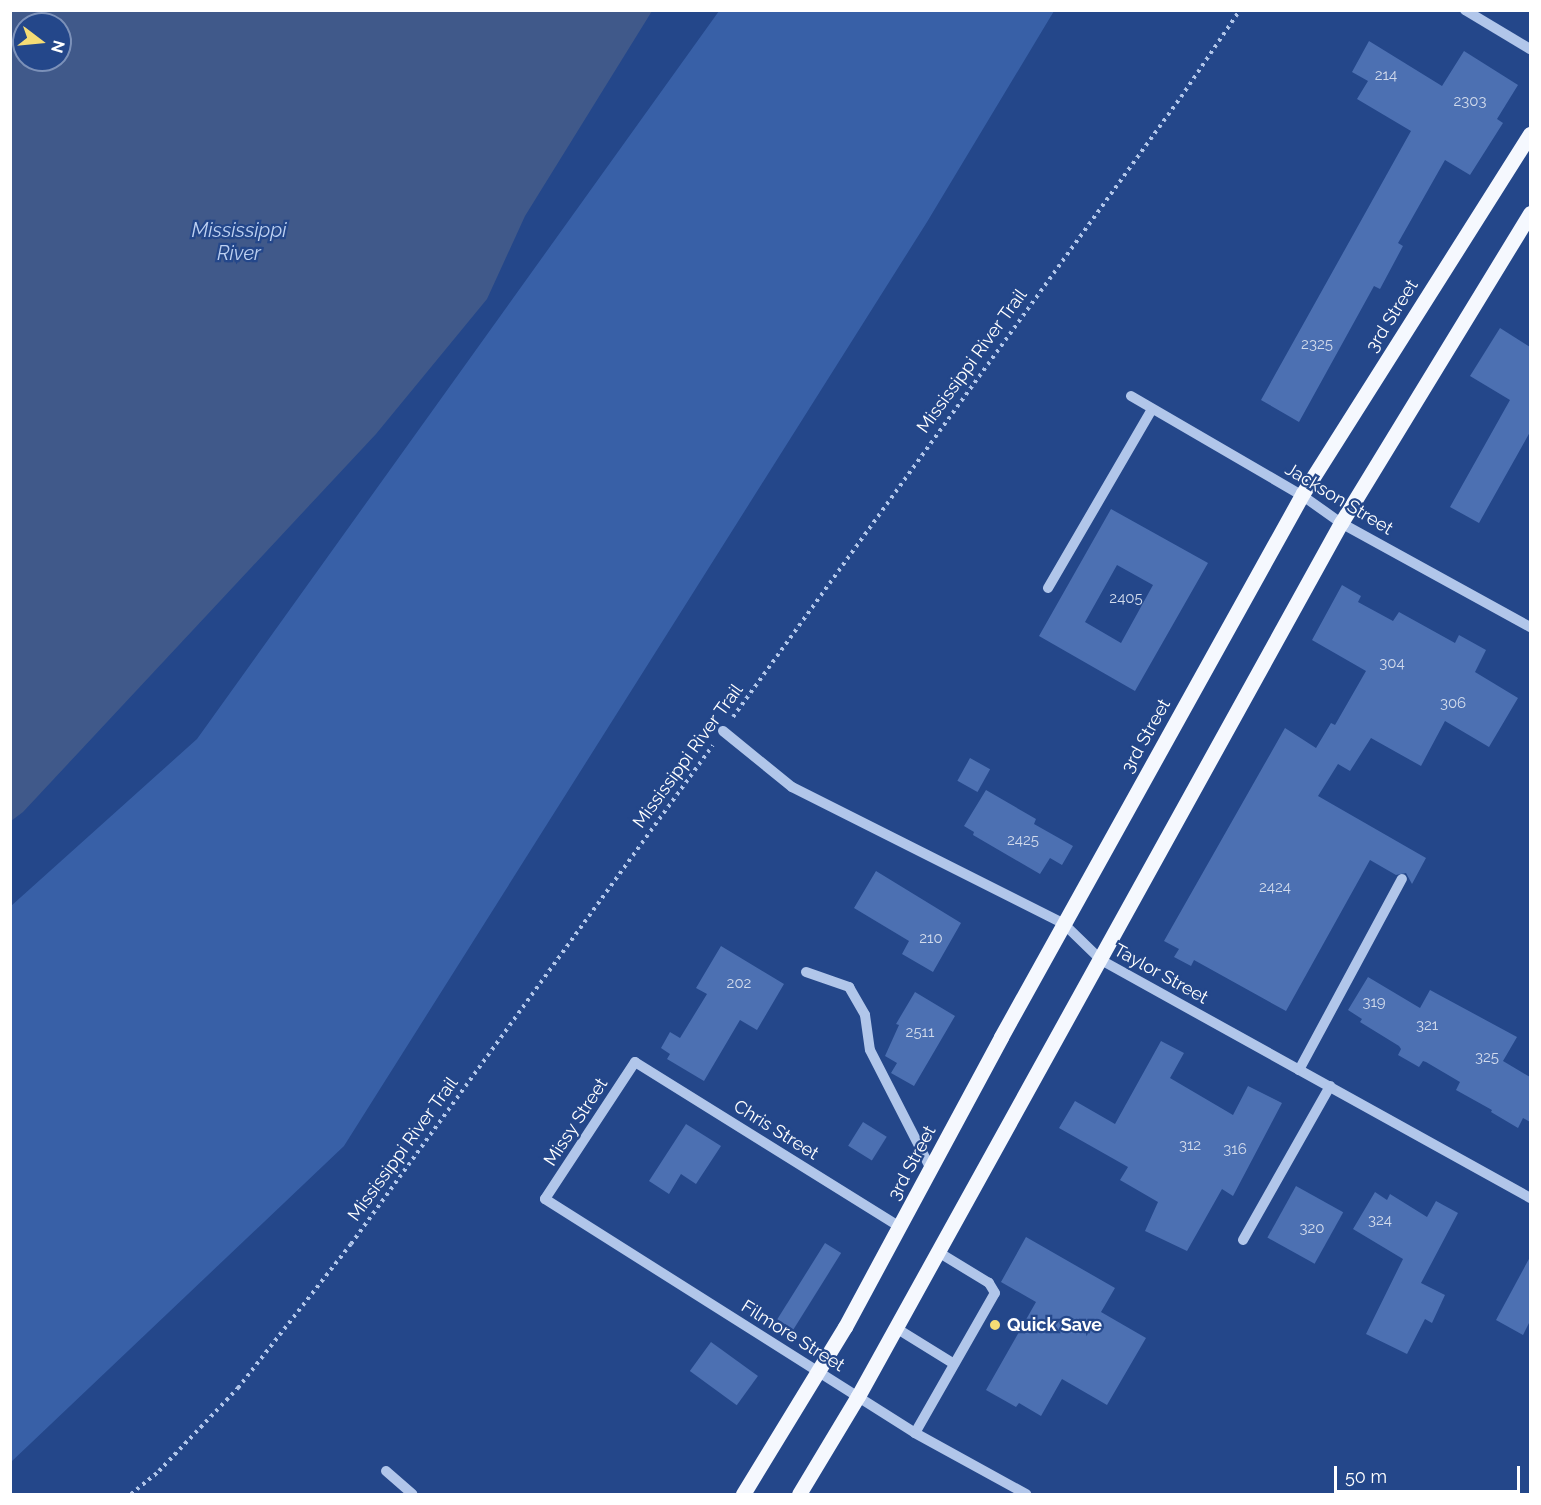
<!DOCTYPE html>
<html>
<head>
<meta charset="utf-8">
<style>
	body { margin:0 }
	#map { position:relative; width:1541px; height:1505px; overflow:hidden; background:#24478a; font-family:Raleway,sans-serif }
	div>[style] { position:absolute }
	.green>* { inset:0; background:#3860a7 }
	.water>* { inset:0; background:#40598a }
	.building>* { inset:0; background:#4c70b2; transform-origin:0 0 }
	.path>* { height:4px; margin-top:-2px; transform-origin:0; background:repeating-linear-gradient(90deg,#b1c6ea 0 3px,transparent 0 7.5px) }
	.minor>* { height:10px; margin:-5px; padding:0 5px; transform-origin:5px; border-radius:5px; background:#b1c6ea }
	.major>* { height:15px; margin:-7.5px; padding:0 7.5px; transform-origin:7.5px; border-radius:7.5px; background:#f5f8fe }
	.dots>* { width:16px; height:16px; translate:-50% -50%; box-sizing:border-box; border:3px solid #24478a; border-radius:50% }
	span { translate:-50% -50%; white-space:nowrap; text-align:center; line-height:1.15; -webkit-text-stroke:4.5px #24478a; paint-order:stroke }
	.number-label { font-size:15px; color:#d2dbec }
	.number-label span { -webkit-text-stroke-width:0 }
	.street-label { font-size:18px; color:#fff }
	.poi-label { font-size:18px; color:#fff; font-weight:700 }
	.left { translate:0 -50%; text-align:left }
	.water-label { font-size:20px; color:#bdd0f1; font-style:italic }
	.frame { position:absolute; inset:0; border:12px solid #fff; pointer-events:none }
	.north { position:absolute; left:12px; top:12px; width:60px; height:60px; box-sizing:border-box; background:#24478a; border:2px solid #7c91b9; border-radius:50%; rotate:106deg; font-size:16px; font-weight:700; line-height:24px; text-align:center; color:#fff }
	.north::after { content:''; display:block; margin:auto; width:21px; height:27px; background:#f5dc75; clip-path:polygon(50% 0,100% 100%,50% 72%,0 100%) }
	.scale { position:absolute; left:1334px; top:1466px; width:186px; height:27px; box-sizing:border-box; border:3px solid #fff; border-top:0; padding-left:8px; font-size:18px; line-height:21px; white-space:nowrap; color:#fff; -webkit-text-stroke:4px #24478a; paint-order:stroke }
</style>
</head>
<body>
<div id="map">
	<div class="green">
		<i style="clip-path:polygon(719px 11px,1054px 11px,927px 222px,344px 1146px,11px 1462px,11px 906px,197px 739px)"></i>
	</div>
	<div class="water">
		<i style="clip-path:polygon(evenodd,11px 10px,652px 11px,525px 216px,487px 299px,376px 434px,23px 812px,11px 821px,11px 10px,24px 24px,60px 24px,60px 60px,24px 60px,24px 24px)"></i>
	</div>
	<div class="building">
		<i style="clip-path:polygon(1369px 41px,1442px 86px,1464px 51px,1518px 85px,1497px 119px,1503px 123px,1470px 175px,1445px 160px,1398px 243px,1403px 246px,1380px 289px,1374px 286px,1299px 422px,1261px 400px,1411px 131px,1357px 99px,1368px 81px,1352px 72px)"></i>
		<i style="clip-path:polygon(1500px 328px,1530px 347px,1530px 432px,1479px 523px,1450px 507px,1510px 400px,1470px 376px)"></i>
		<i style="clip-path:polygon(evenodd,1111px 509px,1208px 563px,1135px 691px,1039px 636px,1111px 509px,1117px 565px,1153px 585px,1121px 643px,1085px 622px,1117px 565px)"></i>
		<i style="clip-path:polygon(1342px 585px,1361px 596px,1358px 602px,1393px 621px,1399px 612px,1455px 643px,1459px 635px,1486px 650px,1475px 672px,1518px 698px,1489px 747px,1445px 721px,1421px 766px,1371px 738px,1350px 771px,1338px 764px,1318px 796px,1426px 858px,1412px 884px,1406px 873px,1396px 875px,1370px 860px,1286px 1011px,1194px 960px,1191px 966px,1174px 957px,1179px 949px,1164px 941px,1285px 728px,1316px 748px,1331px 723px,1335px 725px,1366px 671px,1312px 640px)"></i>
		<i style="left:970px;top:758px;width:23px;height:26px;rotate:29deg"></i>
		<i style="clip-path:polygon(986px 790px,1036px 819px,1034px 824px,1073px 846px,1062px 865px,1050px 858px,1040px 874px,973px 835px,974px 832px,964px 826px)"></i>
		<i style="clip-path:polygon(876px 871px,961px 923px,933px 972px,902px 954px,909px 941px,854px 908px)"></i>
		<i style="clip-path:polygon(721px 946px,784px 984px,757px 1030px,740px 1020px,704px 1081px,667px 1059px,670px 1054px,661px 1048px,670px 1032px,680px 1038px,707px 994px,696px 988px)"></i>
		<i style="clip-path:polygon(1368px 977px,1420px 1008px,1430px 990px,1517px 1037px,1503px 1061px,1530px 1077px,1530px 1122px,1523px 1118px,1518px 1128px,1491px 1112px,1492px 1110px,1456px 1090px,1460px 1082px,1426px 1062px,1423px 1061px,1419px 1067px,1398px 1055px,1401px 1049px,1399px 1046px,1360px 1022px,1362px 1019px,1348px 1010px)"></i>
		<i style="clip-path:polygon(915px 992px,955px 1016px,914px 1086px,891px 1073px,897px 1063px,885px 1056px,899px 1025px,896px 1024px)"></i>
		<i style="clip-path:polygon(1161px 1041px,1184px 1053px,1170px 1078px,1233px 1115px,1248px 1086px,1282px 1103px,1233px 1196px,1222px 1189px,1187px 1251px,1145px 1231px,1158px 1202px,1120px 1180px,1128px 1167px,1059px 1128px,1075px 1101px,1115px 1124px)"></i>
		<i style="left:863px;top:1122px;width:28px;height:28px;rotate:32deg"></i>
		<i style="clip-path:polygon(686px 1124px,721px 1146px,696px 1184px,681px 1174px,669px 1194px,649px 1181px)"></i>
		<i style="left:1296px;top:1186px;width:54px;height:59px;rotate:29deg"></i>
		<i style="clip-path:polygon(1375px 1192px,1387px 1200px,1390px 1194px,1427px 1217px,1436px 1201px,1458px 1213px,1421px 1283px,1445px 1295px,1432px 1323px,1425px 1319px,1407px 1354px,1366px 1334px,1403px 1259px,1353px 1229px)"></i>
		<i style="clip-path:polygon(1026px 1237px,1115px 1288px,1101px 1312px,1146px 1338px,1107px 1405px,1062px 1379px,1041px 1416px,1019px 1403px,1016px 1407px,986px 1390px,1036px 1302px,1001px 1282px)"></i>
		<i style="left:825px;top:1243px;width:19px;height:90px;rotate:32deg"></i>
		<i style="clip-path:polygon(1530px 1257px,1530px 1321px,1523px 1335px,1496px 1320px)"></i>
		<i style="left:711px;top:1342px;width:58px;height:36px;rotate:36deg"></i>
	</div>
	<div class="path">
		<i style="left:733px;top:717px;width:765px;rotate:-54.15deg"></i>
		<i style="left:1181px;top:97px;width:105px;rotate:-55.9deg"></i>
		<i style="left:131px;top:1494px;width:36px;rotate:-39deg"></i>
		<i style="left:159px;top:1471px;width:115px;rotate:-46.4deg"></i>
		<i style="left:238px;top:1388px;width:183px;rotate:-51.9deg"></i>
		<i style="left:351px;top:1244px;width:616px;rotate:-54.04deg"></i>
	</div>
	<div class="minor">
		<i style="left:1465px;top:10px;width:76px;rotate:31deg"></i>
		<i style="left:1131px;top:396px;width:199px;rotate:30.2deg"></i>
		<i style="left:1303px;top:496px;width:47px;rotate:35.4deg"></i>
		<i style="left:1341px;top:523px;width:216px;rotate:28.8deg"></i>
		<i style="left:1048px;top:588px;width:207px;rotate:-59.8deg"></i>
		<i style="left:723px;top:731px;width:89px;rotate:39.1deg"></i>
		<i style="left:792px;top:787px;width:305px;rotate:26.7deg"></i>
		<i style="left:1064px;top:924px;width:52px;rotate:44.2deg"></i>
		<i style="left:1101px;top:960px;width:491px;rotate:29deg"></i>
		<i style="left:806px;top:972px;width:46px;rotate:19.2deg"></i>
		<i style="left:849px;top:987px;width:32px;rotate:60deg"></i>
		<i style="left:865px;top:1015px;width:35px;rotate:82deg"></i>
		<i style="left:870px;top:1050px;width:134px;rotate:62.9deg"></i>
		<i style="left:1299px;top:1070px;width:217px;rotate:-61.7deg"></i>
		<i style="left:900px;top:1227px;width:312px;rotate:-148.1deg"></i>
		<i style="left:635px;top:1062px;width:164px;rotate:123.3deg"></i>
		<i style="left:545px;top:1199px;width:438px;rotate:32.3deg"></i>
		<i style="left:915px;top:1433px;width:127px;rotate:28.8deg"></i>
		<i style="left:1243px;top:1240px;width:177px;rotate:-60.5deg"></i>
		<i style="left:896px;top:1328px;width:68px;rotate:31.8deg"></i>
		<i style="left:915px;top:1433px;width:161px;rotate:-60.3deg"></i>
		<i style="left:995px;top:1293px;width:12px;rotate:-121deg"></i>
		<i style="left:989px;top:1283px;width:60px;rotate:-148.7deg"></i>
		<i style="left:386px;top:1471px;width:35px;rotate:41deg"></i>
	</div>
	<div class="major">
		<i style="left:743px;top:1494px;width:196px;rotate:-58.6deg"></i>
		<i style="left:845px;top:1327px;width:329px;rotate:-61.7deg"></i>
		<i style="left:1001px;top:1037px;width:622px;rotate:-60.96deg"></i>
		<i style="left:1303px;top:493px;width:425px;rotate:-57.7deg"></i>
		<i style="left:799px;top:1494px;width:114px;rotate:-59deg"></i>
		<i style="left:858px;top:1396px;width:998px;rotate:-61.05deg"></i>
		<i style="left:1341px;top:523px;width:363px;rotate:-58.6deg"></i>
	</div>
	<div class="dots">
		<i style="left:995px;top:1325px;background:#f5dc75"></i>
	</div>
	<div class="number-label">
		<span style="left:1386px;top:76px">214</span>
		<span style="left:1470px;top:102px">2303</span>
		<span style="left:1317px;top:345px">2325</span>
		<span style="left:1126px;top:599px">2405</span>
		<span style="left:1392px;top:664px">304</span>
		<span style="left:1453px;top:704px">306</span>
		<span style="left:1023px;top:841px">2425</span>
		<span style="left:1275px;top:888px">2424</span>
		<span style="left:931px;top:939px">210</span>
		<span style="left:739px;top:984px">202</span>
		<span style="left:1374px;top:1003px">319</span>
		<span style="left:1427px;top:1026px">321</span>
		<span style="left:920px;top:1033px">2511</span>
		<span style="left:1487px;top:1058px">325</span>
		<span style="left:1190px;top:1146px">312</span>
		<span style="left:1235px;top:1150px">316</span>
		<span style="left:1380px;top:1221px">324</span>
		<span style="left:1312px;top:1229px">320</span>
	</div>
	<div class="street-label">
		<span style="left:1392px;top:316px;rotate:-58deg">3rd Street</span>
		<span style="left:972px;top:361px;rotate:-54deg">Mississippi River Trail</span>
		<span style="left:1339px;top:499px;rotate:31deg">Jackson Street</span>
		<span style="left:1146px;top:736px;rotate:-61deg">3rd Street</span>
		<span style="left:688px;top:756px;rotate:-54deg">Mississippi River Trail</span>
		<span style="left:1161px;top:974px;rotate:29deg">Taylor Street</span>
		<span style="left:576px;top:1122px;rotate:-57deg">Missy Street</span>
		<span style="left:776px;top:1130px;rotate:32deg">Chris Street</span>
		<span style="left:403px;top:1149px;rotate:-54deg">Mississippi River Trail</span>
		<span style="left:912px;top:1163px;rotate:-62deg">3rd Street</span>
		<span style="left:793px;top:1336px;rotate:32deg">Filmore Street</span>
	</div>
	<div class="poi-label">
		<span class="left" style="left:1007px;top:1325px">Quick Save</span>
	</div>
	<div class="water-label">
		<span style="left:239px;top:242px">Mississippi<br>River</span>
	</div>
	<div class="frame"></div>
	<div class="north">N</div>
	<div class="scale">50 m</div>
</div>
</body>
</html>
